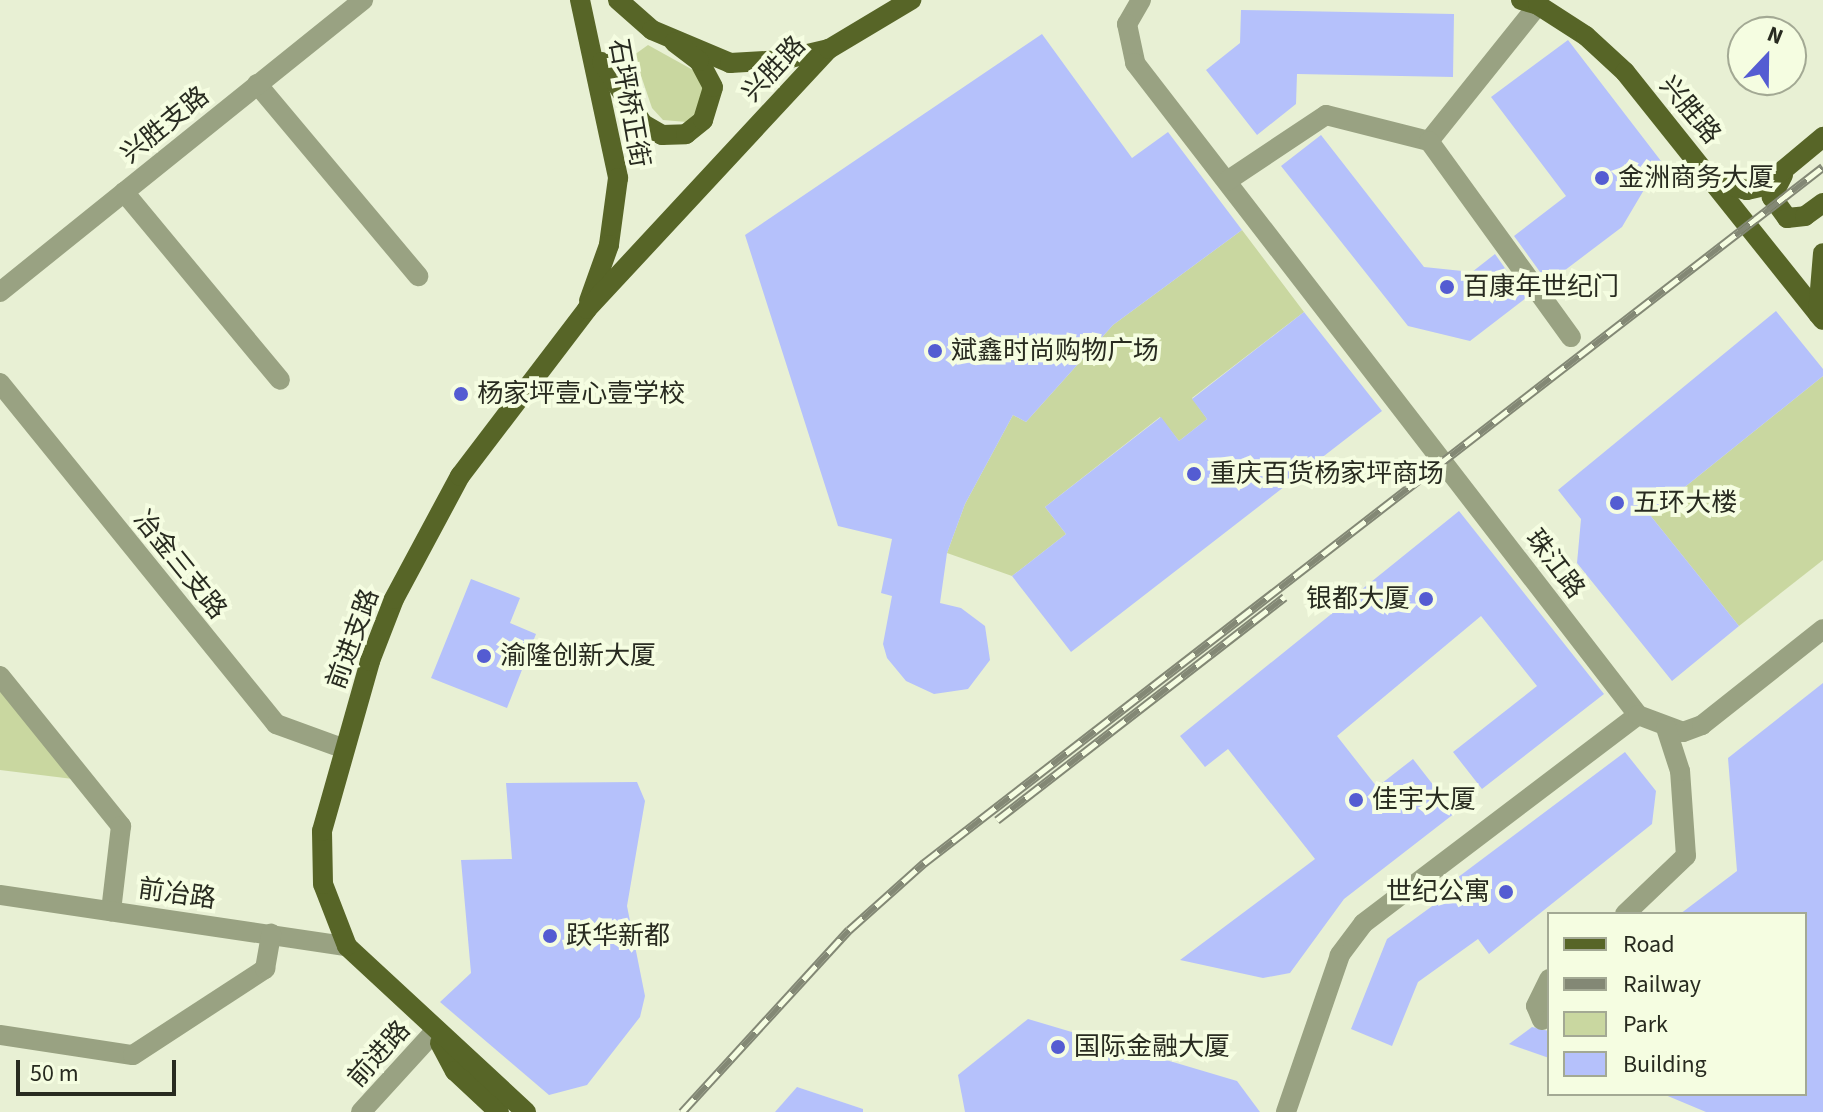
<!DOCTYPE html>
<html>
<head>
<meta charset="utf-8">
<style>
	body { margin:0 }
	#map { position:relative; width:1823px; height:1112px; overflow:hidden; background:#e8f0d4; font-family:"Source Sans 3","Noto Sans SC",sans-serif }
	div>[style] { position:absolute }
	.green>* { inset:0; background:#c9d7a0 }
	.building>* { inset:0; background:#b5c1fb }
	.minor>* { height:20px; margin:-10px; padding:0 10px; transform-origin:10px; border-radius:10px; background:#99a282 }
	.major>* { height:20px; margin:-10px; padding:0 10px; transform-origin:10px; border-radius:10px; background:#576527 }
	.rail>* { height:9px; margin-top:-4.5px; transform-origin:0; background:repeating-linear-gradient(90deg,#f5fde1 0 18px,#838875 0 36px); box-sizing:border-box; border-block:2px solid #838875 }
	.dots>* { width:22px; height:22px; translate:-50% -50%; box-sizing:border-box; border:4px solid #f5fde1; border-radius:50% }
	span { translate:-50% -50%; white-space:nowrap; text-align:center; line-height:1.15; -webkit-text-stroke:8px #f5fde1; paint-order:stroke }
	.street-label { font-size:26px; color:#282b20 }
	.poi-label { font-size:26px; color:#282b20 }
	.left { translate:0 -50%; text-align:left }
	.right { translate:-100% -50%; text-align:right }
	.legend { position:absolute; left:1547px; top:912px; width:260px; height:184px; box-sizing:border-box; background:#f5fde1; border:2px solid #a3a994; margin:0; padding:10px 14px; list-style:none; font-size:24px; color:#282b20 }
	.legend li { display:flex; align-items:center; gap:16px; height:40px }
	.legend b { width:40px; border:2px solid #a3a994 }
	.north { position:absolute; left:1727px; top:16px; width:80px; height:80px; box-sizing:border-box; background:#f5fde1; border:2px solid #a3a994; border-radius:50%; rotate:22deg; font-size:22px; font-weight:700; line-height:32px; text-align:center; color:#282b20 }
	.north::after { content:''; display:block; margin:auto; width:28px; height:36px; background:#545cd2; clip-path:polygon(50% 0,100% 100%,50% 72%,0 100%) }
	.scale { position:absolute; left:16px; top:1060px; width:160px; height:36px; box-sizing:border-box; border:4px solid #282b20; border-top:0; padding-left:10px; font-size:24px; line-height:28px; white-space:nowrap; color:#282b20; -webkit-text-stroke:6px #f5fde1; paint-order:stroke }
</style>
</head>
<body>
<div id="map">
	<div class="green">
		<i style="clip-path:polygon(648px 45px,693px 70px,704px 86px,700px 108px,687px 122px,663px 120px,652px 108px,634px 55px)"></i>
		<i style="clip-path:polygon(1242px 230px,1304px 312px,1192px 398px,1207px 419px,1179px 441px,1160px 417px,1045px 507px,1066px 534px,1012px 576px,947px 553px,965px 504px,1013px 415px,1026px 422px,1113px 325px)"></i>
		<i style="clip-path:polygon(1823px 376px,1823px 560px,1739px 626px,1650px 515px)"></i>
		<i style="clip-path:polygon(0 690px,73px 779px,0 770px)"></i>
	</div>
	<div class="building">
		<i style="clip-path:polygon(1241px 10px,1454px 14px,1453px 77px,1297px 74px,1296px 104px,1257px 135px,1206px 70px,1240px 43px)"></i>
		<i style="clip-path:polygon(1042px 34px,1132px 158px,1168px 132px,1242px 230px,1113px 325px,1026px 422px,1013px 415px,965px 504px,947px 553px,940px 603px,961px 608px,985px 626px,990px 660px,968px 689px,934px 694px,906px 681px,887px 658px,883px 644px,892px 596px,881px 593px,892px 539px,838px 526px,745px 235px)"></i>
		<i style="clip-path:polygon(1568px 40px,1661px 161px,1622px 227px,1548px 283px,1514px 236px,1566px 196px,1491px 97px)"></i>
		<i style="clip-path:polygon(1321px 135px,1424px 267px,1472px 272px,1495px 254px,1526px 298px,1470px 341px,1408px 326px,1281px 166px)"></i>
		<i style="clip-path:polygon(1776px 311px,1823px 369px,1823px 376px,1650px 515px,1739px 626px,1672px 681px,1577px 563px,1581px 519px,1558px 490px)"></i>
		<i style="clip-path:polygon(1304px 312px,1382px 411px,1071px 652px,1012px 576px,1066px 534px,1045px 507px,1161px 417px,1179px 441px,1207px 419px,1192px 399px)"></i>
		<i style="clip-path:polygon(1459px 511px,1604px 694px,1482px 789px,1453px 752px,1537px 686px,1481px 616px,1337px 736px,1377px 787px,1413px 759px,1455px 813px,1344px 899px,1290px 973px,1263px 978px,1180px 960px,1315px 859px,1228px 749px,1205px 767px,1180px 736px)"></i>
		<i style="clip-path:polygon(471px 579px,520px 598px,510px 623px,536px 634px,507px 708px,431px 678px)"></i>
		<i style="clip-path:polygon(1823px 683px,1823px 1112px,1706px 1112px,1663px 1094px,1805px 1094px,1805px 914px,1680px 914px,1737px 871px,1728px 758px)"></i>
		<i style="clip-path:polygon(1625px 752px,1656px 791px,1652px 824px,1489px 954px,1478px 939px,1418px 982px,1392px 1046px,1351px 1029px,1387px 939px,1446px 896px,1441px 890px)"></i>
		<i style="clip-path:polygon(637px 782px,645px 801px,627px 906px,645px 996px,640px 1017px,587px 1085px,549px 1095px,440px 1002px,471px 973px,461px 860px,512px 859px,506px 783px)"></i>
		<i style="clip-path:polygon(1028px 1019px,1237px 1081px,1260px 1112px,965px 1112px,958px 1075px)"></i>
		<i style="clip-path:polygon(1532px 1027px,1549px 1031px,1549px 1058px,1509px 1044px)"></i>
		<i style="clip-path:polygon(797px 1087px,863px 1109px,863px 1112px,775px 1112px)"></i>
	</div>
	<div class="minor">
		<i style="left:1141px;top:0;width:28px;rotate:120deg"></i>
		<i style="left:1127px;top:24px;width:40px;rotate:78deg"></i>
		<i style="left:1135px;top:63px;width:823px;rotate:52.35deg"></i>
		<i style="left:1638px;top:715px;width:345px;rotate:142.8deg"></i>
		<i style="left:1363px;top:924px;width:39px;rotate:127deg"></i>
		<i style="left:1340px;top:955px;width:166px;rotate:109deg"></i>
		<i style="left:257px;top:84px;width:251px;rotate:50deg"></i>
		<i style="left:1429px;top:141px;width:174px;rotate:-51.3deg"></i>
		<i style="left:1227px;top:181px;width:119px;rotate:-33.7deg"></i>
		<i style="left:1326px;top:115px;width:106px;rotate:14.2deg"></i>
		<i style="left:1429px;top:141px;width:242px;rotate:54.1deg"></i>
		<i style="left:124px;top:192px;width:244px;rotate:50.3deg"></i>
		<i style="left:0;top:292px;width:466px;rotate:-38.8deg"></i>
		<i style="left:0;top:383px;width:439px;rotate:51deg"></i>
		<i style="left:276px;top:724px;width:70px;rotate:20deg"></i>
		<i style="left:0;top:676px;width:193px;rotate:51.1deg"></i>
		<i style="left:121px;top:826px;width:86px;rotate:96.7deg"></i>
		<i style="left:1638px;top:715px;width:48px;rotate:20.7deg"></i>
		<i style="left:1683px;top:732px;width:20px;rotate:-20deg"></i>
		<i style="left:1702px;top:725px;width:154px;rotate:-38.4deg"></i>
		<i style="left:0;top:895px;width:351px;rotate:8.4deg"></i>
		<i style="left:1625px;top:914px;width:84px;rotate:-43.6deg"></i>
		<i style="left:1686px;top:856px;width:85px;rotate:-94deg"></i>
		<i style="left:1680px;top:771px;width:45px;rotate:-108deg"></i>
		<i style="left:1542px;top:1020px;width:15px;rotate:-113deg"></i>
		<i style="left:1536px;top:1006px;width:30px;rotate:-64deg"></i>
		<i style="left:0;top:1035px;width:134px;rotate:8.6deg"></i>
		<i style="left:133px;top:1055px;width:158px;rotate:-33.1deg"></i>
		<i style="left:265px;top:969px;width:36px;rotate:-80deg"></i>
		<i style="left:361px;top:1112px;width:108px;rotate:-47.6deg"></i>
	</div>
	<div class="major">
		<i style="left:580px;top:0;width:182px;rotate:77.9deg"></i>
		<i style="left:618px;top:178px;width:68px;rotate:97.7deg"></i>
		<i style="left:609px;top:245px;width:59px;rotate:109.7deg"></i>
		<i style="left:618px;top:0;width:45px;rotate:41.4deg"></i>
		<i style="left:652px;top:30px;width:85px;rotate:22.9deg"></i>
		<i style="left:730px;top:63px;width:52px;rotate:-3.3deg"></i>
		<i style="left:782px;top:60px;width:48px;rotate:-13.2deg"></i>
		<i style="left:1521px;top:0;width:18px;rotate:16deg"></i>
		<i style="left:1538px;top:5px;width:57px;rotate:32.9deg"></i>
		<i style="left:1586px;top:36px;width:53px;rotate:42.7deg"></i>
		<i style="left:1625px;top:72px;width:317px;rotate:51.4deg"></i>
		<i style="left:602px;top:62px;width:74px;rotate:56.5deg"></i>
		<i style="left:643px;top:124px;width:22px;rotate:30deg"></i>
		<i style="left:662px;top:135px;width:24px;rotate:-2deg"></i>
		<i style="left:686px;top:134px;width:22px;rotate:-39deg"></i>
		<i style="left:703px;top:120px;width:34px;rotate:-73deg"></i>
		<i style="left:713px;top:87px;width:30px;rotate:-118deg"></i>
		<i style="left:699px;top:61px;width:31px;rotate:-143deg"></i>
		<i style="left:1783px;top:175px;width:25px;rotate:117deg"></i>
		<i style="left:1772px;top:197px;width:26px;rotate:54deg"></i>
		<i style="left:1787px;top:218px;width:18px;rotate:-6deg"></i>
		<i style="left:1805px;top:216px;width:22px;rotate:-36deg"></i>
		<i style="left:1715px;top:181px;width:33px;rotate:16deg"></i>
		<i style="left:1747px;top:190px;width:17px;rotate:-13deg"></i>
		<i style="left:1764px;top:186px;width:77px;rotate:-39.7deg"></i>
		<i style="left:1818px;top:314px;width:61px;rotate:-85.3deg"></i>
		<i style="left:440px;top:1043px;width:32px;rotate:62deg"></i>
		<i style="left:455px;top:1071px;width:60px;rotate:43deg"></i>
		<i style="left:526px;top:1112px;width:244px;rotate:-137.2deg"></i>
		<i style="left:347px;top:946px;width:66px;rotate:-111.2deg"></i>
		<i style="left:323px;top:884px;width:53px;rotate:-91.1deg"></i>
		<i style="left:322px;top:831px;width:177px;rotate:-74.2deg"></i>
		<i style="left:370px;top:661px;width:66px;rotate:-68.8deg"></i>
		<i style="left:394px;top:599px;width:140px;rotate:-61.8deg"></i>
		<i style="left:460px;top:476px;width:210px;rotate:-52.7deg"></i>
		<i style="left:587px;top:309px;width:355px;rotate:-47.1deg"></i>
		<i style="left:829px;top:49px;width:96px;rotate:-30.9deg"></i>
	</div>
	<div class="rail">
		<i style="left:997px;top:820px;width:364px;rotate:-37.8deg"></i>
		<i style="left:682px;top:1112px;width:247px;rotate:-47.5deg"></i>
		<i style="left:849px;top:930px;width:101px;rotate:-41.8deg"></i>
		<i style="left:924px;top:863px;width:1137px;rotate:-37.75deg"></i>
	</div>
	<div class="dots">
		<i style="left:1602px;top:178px;background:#545cd2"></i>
		<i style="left:1447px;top:287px;background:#545cd2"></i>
		<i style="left:935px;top:351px;background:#545cd2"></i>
		<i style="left:461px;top:394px;background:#545cd2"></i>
		<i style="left:1194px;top:474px;background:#545cd2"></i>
		<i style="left:1617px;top:503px;background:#545cd2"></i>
		<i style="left:1426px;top:599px;background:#545cd2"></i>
		<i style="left:484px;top:656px;background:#545cd2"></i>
		<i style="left:1356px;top:800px;background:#545cd2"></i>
		<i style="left:1506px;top:892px;background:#545cd2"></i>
		<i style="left:550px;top:936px;background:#545cd2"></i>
		<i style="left:1058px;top:1047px;background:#545cd2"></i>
	</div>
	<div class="street-label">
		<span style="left:774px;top:69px;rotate:-47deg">兴胜路</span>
		<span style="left:629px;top:103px;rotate:80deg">石坪桥正街</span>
		<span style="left:1690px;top:110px;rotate:50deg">兴胜路</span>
		<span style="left:165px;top:125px;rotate:-39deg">兴胜支路</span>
		<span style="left:1555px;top:564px;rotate:53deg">珠江路</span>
		<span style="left:180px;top:565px;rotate:51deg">冶金三支路</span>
		<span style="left:353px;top:639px;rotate:-70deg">前进支路</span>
		<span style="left:177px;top:894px;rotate:8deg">前冶路</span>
		<span style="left:379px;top:1054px;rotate:-48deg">前进路</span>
	</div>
	<div class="poi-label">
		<span class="left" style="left:1618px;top:178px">金洲商务大厦</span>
		<span class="left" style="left:1463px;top:287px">百康年世纪门</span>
		<span class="left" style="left:951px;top:351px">斌鑫时尚购物广场</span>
		<span class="left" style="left:477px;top:394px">杨家坪壹心壹学校</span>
		<span class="left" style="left:1210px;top:474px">重庆百货杨家坪商场</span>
		<span class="left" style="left:1633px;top:503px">五环大楼</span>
		<span class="right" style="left:1410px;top:599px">银都大厦</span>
		<span class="left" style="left:500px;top:656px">渝隆创新大厦</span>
		<span class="left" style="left:1372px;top:800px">佳宇大厦</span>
		<span class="right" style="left:1490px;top:892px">世纪公寓</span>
		<span class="left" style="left:566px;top:936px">跃华新都</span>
		<span class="left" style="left:1074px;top:1047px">国际金融大厦</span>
	</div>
	<ul class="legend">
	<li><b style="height:10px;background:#576527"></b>Road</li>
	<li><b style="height:10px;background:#838875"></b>Railway</li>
	<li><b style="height:22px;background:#c9d7a0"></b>Park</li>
	<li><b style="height:22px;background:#b5c1fb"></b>Building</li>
	</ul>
	<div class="north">N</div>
	<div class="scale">50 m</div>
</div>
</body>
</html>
